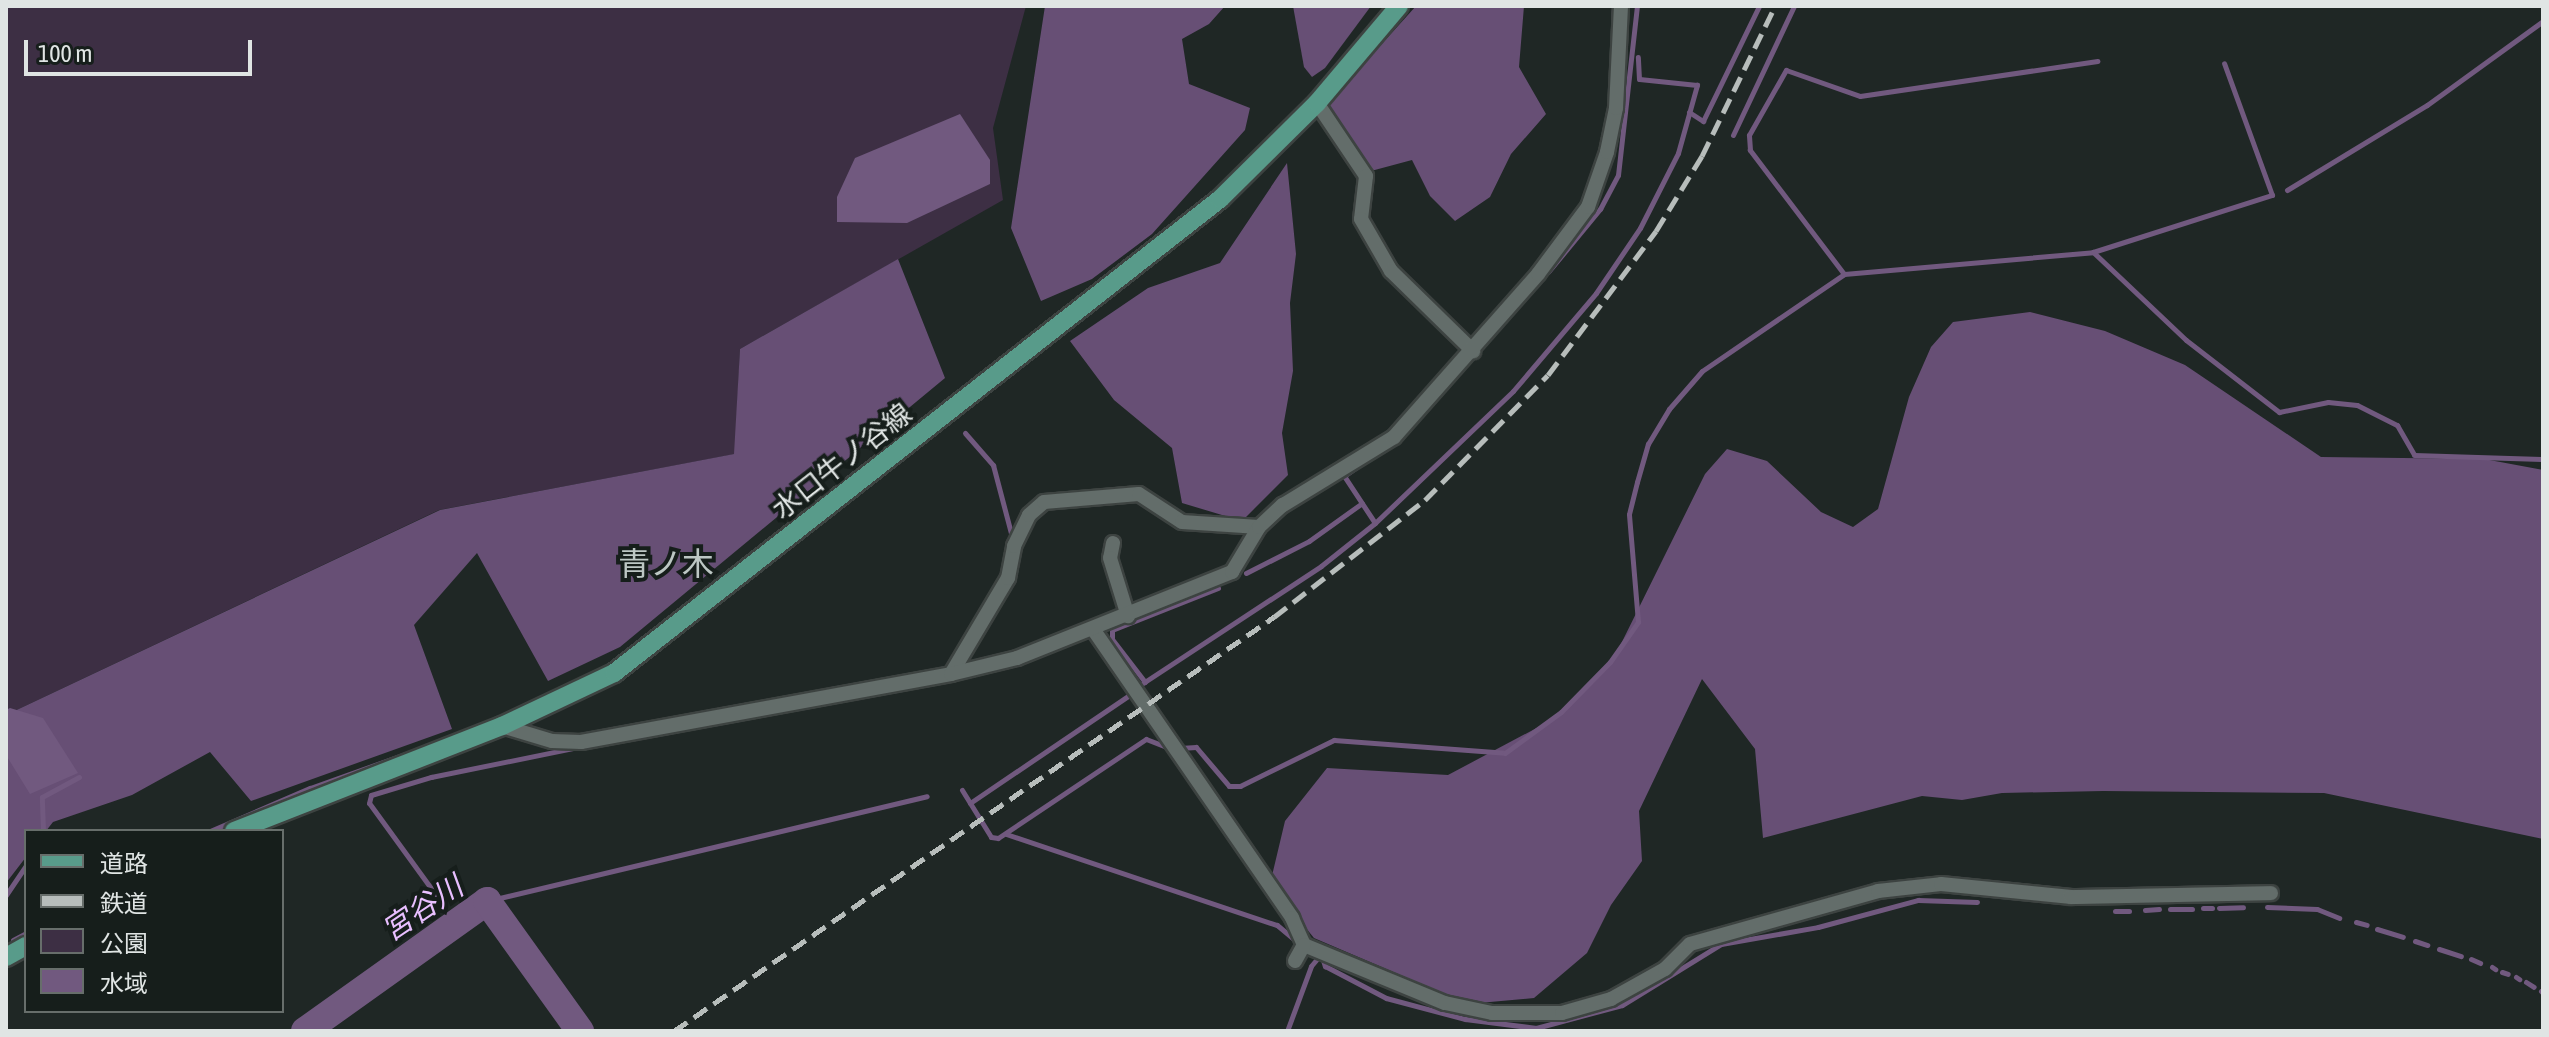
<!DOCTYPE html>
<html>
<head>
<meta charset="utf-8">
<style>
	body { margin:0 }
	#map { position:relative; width:2549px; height:1037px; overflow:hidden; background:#1f2725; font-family:"Asap Condensed","Noto Sans JP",sans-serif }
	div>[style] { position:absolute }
	.green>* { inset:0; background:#3d2f44 }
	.forest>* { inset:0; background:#674f75 }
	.water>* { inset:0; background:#71597f }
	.stream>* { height:5px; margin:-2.5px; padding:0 2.5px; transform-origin:2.5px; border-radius:2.5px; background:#71597f }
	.river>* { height:28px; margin:-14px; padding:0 14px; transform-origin:14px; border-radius:14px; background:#71597f }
	.roads { filter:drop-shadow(2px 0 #3d4341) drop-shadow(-2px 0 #3d4341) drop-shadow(0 2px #3d4341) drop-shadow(0 -2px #3d4341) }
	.minor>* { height:14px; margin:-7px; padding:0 7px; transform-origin:7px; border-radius:7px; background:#636d6a }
	.major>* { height:18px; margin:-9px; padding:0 9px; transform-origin:9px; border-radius:9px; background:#589b8a }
	.rail>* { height:5px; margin-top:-2.5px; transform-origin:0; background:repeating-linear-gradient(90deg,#b7bdbb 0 16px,transparent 0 24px) }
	span { translate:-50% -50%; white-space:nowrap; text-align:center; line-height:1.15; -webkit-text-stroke:8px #161e1b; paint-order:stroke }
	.street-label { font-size:28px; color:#e0e5e4 }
	.water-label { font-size:30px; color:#e8bfff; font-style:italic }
	.quarter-label { font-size:32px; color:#bdc7c4 }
	.frame { position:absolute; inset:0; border:8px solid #e0e5e4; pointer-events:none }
	.legend { position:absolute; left:24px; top:829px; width:260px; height:184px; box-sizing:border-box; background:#161e1b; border:2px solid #676e6b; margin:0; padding:10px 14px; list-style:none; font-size:24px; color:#e0e5e4 }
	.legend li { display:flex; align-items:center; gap:16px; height:40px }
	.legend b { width:40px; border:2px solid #676e6b }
	.scale { position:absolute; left:24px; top:40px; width:228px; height:36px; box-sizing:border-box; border:4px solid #e0e5e4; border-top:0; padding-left:10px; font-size:24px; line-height:28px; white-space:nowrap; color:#e0e5e4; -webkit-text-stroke:6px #161e1b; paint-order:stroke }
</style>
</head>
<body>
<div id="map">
	<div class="green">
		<i style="clip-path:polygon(6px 6px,1026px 6px,993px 128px,1003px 200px,740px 349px,735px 454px,439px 510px,6px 715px)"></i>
	</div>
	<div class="forest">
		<i style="clip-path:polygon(1045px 6px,1225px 6px,1209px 24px,1182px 39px,1189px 84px,1250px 108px,1245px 130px,1152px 234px,1092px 279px,1041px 301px,1011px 228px)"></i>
		<i style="clip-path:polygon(1293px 6px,1371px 6px,1325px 68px,1312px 77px,1304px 67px)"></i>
		<i style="clip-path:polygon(1416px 6px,1524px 6px,1519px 67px,1546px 114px,1511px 154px,1490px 197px,1455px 221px,1430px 196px,1412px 160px,1371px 171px,1325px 107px)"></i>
		<i style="clip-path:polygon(1287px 163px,1296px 254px,1290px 303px,1293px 371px,1282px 433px,1288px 475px,1242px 521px,1182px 503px,1172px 448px,1114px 400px,1070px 341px,1148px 288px,1220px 263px)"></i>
		<i style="clip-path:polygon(898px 259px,945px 378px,620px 647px,548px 681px,477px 553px,414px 625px,452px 729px,251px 801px,210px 752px,132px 795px,53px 822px,46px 831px,26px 831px,26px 857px,6px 883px,6px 715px,440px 510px,734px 454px,740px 349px)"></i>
		<i style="clip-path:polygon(2030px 312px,2105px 331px,2185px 365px,2321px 457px,2484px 459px,2543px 470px,2543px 839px,2324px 793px,2103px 791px,2002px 793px,1962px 800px,1922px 796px,1763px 838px,1755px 749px,1702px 679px,1639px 811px,1642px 861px,1611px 905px,1587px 953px,1534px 998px,1468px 1004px,1314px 938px,1270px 884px,1285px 821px,1327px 768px,1448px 775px,1561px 715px,1616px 654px,1705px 474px,1727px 449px,1767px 461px,1821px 512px,1853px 527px,1878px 509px,1909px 397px,1931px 347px,1953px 322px)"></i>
	</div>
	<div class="water">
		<i style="clip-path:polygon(960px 114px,990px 160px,990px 184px,907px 223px,837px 222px,837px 197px,855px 158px)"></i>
		<i style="clip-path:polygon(10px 708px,43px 718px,78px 773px,30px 794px,6px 755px,6px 710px)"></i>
	</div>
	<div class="stream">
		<i style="left:1613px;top:25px;width:19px;rotate:-87deg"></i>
		<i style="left:1689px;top:112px;width:17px;rotate:33deg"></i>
		<i style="left:1703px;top:121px;width:128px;rotate:-64deg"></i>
		<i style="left:1733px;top:135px;width:143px;rotate:-64.7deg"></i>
		<i style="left:2287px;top:190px;width:164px;rotate:-31.3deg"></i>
		<i style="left:2427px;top:105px;width:143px;rotate:-35.9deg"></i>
		<i style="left:2093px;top:252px;width:128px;rotate:43.4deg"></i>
		<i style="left:2186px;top:340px;width:118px;rotate:37.7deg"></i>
		<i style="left:2279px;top:412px;width:50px;rotate:-11.5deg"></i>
		<i style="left:2328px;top:402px;width:29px;rotate:6deg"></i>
		<i style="left:2357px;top:405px;width:45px;rotate:26.6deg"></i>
		<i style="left:2397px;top:425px;width:34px;rotate:60deg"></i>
		<i style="left:2414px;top:455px;width:129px;rotate:1.8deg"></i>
		<i style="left:1548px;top:272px;width:82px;rotate:-50.5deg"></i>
		<i style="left:1600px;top:209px;width:38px;rotate:-62deg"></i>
		<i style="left:1618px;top:175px;width:170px;rotate:-83.6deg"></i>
		<i style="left:1844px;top:274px;width:156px;rotate:-127.2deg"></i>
		<i style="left:1750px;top:150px;width:15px;rotate:-94deg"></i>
		<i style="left:1749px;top:135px;width:75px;rotate:-60.4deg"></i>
		<i style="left:1786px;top:70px;width:78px;rotate:19.4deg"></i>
		<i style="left:1860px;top:96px;width:240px;rotate:-8.4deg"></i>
		<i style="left:965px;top:433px;width:43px;rotate:48.8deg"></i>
		<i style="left:993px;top:465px;width:74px;rotate:75.2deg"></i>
		<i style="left:1375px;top:523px;width:191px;rotate:-43.7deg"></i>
		<i style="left:1513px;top:391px;width:128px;rotate:-49.7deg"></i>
		<i style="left:1596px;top:293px;width:78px;rotate:-55.9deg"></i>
		<i style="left:1640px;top:228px;width:84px;rotate:-63.1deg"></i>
		<i style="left:1678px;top:153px;width:71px;rotate:-74.4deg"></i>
		<i style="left:1697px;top:85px;width:58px;rotate:-174.1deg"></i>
		<i style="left:1639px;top:79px;width:22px;rotate:-93deg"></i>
		<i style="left:1246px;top:573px;width:71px;rotate:-26.9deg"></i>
		<i style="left:1309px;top:541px;width:65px;rotate:-35.6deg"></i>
		<i style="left:1145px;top:682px;width:54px;rotate:-127.5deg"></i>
		<i style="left:1112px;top:639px;width:9px;rotate:-90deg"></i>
		<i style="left:1112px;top:630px;width:114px;rotate:-21.6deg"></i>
		<i style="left:1143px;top:683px;width:213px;rotate:-33.3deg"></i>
		<i style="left:1321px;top:566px;width:69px;rotate:-38.5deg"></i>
		<i style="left:1375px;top:523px;width:56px;rotate:-123.4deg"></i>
		<i style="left:1344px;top:476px;width:16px;rotate:-35deg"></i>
		<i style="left:1180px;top:748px;width:16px;rotate:-4deg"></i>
		<i style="left:1196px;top:747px;width:51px;rotate:49.8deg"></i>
		<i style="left:1229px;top:786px;width:11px"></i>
		<i style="left:1240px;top:786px;width:105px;rotate:-26.1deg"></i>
		<i style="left:1334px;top:740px;width:171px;rotate:4.3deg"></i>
		<i style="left:1505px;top:753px;width:69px;rotate:-36.2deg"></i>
		<i style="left:1561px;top:712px;width:70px;rotate:-45.6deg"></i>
		<i style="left:1610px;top:662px;width:49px;rotate:-55deg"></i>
		<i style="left:1638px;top:622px;width:108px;rotate:-94.8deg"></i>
		<i style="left:1629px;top:514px;width:33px;rotate:-76deg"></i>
		<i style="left:1637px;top:482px;width:40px;rotate:-74deg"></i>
		<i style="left:1648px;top:444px;width:41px;rotate:-59deg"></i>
		<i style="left:1669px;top:409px;width:50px;rotate:-49deg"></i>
		<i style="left:1702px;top:371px;width:172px;rotate:-34.3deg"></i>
		<i style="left:1844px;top:274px;width:250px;rotate:-5deg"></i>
		<i style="left:2093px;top:252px;width:188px;rotate:-17.7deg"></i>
		<i style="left:2272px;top:195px;width:140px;rotate:-110deg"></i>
		<i style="left:962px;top:790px;width:55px;rotate:58.3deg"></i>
		<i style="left:991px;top:837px;width:7px;rotate:8deg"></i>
		<i style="left:998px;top:838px;width:178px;rotate:-33.8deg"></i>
		<i style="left:1146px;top:739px;width:26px;rotate:21deg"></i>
		<i style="left:970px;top:803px;width:191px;rotate:-34.1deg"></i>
		<i style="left:43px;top:831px;width:34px;rotate:-92deg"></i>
		<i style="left:42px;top:797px;width:42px;rotate:-28.4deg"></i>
		<i style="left:210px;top:831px;width:109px;rotate:-23.3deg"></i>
		<i style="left:310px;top:788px;width:110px;rotate:-19.6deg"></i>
		<i style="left:1006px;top:834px;width:286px;rotate:18.6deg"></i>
		<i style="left:1277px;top:925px;width:23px;rotate:40deg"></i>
		<i style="left:6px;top:895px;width:36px;rotate:-56deg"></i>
		<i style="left:487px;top:901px;width:452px;rotate:-13.4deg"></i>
		<i style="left:441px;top:902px;width:122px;rotate:-126deg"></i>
		<i style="left:369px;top:803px;width:8px;rotate:-76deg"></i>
		<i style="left:371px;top:795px;width:63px;rotate:-16.7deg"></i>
		<i style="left:431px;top:777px;width:151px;rotate:-11.5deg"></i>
		<i style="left:2267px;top:907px;width:50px;rotate:2.3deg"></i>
		<i style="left:2317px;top:909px;width:24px;rotate:22deg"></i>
		<i style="left:2203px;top:908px;width:9px"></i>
		<i style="left:2219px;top:908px;width:24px;rotate:-2deg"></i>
		<i style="left:2170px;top:909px;width:22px"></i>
		<i style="left:2145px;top:910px;width:14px;rotate:-4deg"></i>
		<i style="left:2115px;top:911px;width:14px"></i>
		<i style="left:2356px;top:922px;width:11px;rotate:15deg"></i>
		<i style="left:2377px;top:929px;width:27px;rotate:17deg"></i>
		<i style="left:13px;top:940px;width:15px;rotate:-28deg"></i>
		<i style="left:2415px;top:941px;width:13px;rotate:18deg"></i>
		<i style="left:2439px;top:949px;width:23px;rotate:18deg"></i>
		<i style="left:2471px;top:959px;width:10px;rotate:24deg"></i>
		<i style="left:2492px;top:967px;width:4px;rotate:34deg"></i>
		<i style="left:2502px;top:972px;width:6px;rotate:18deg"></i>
		<i style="left:2516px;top:977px;width:4px;rotate:34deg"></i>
		<i style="left:2526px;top:982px;width:9px;rotate:32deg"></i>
		<i style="left:2541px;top:991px;width:3px;rotate:45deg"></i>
		<i style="left:1287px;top:1031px;width:69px;rotate:-69.7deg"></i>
		<i style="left:1311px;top:966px;width:16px;rotate:-50deg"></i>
		<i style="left:1321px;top:954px;width:13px;rotate:72deg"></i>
		<i style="left:1325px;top:966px;width:69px;rotate:27.7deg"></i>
		<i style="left:1386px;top:998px;width:82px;rotate:14.9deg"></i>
		<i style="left:1465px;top:1019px;width:72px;rotate:7.2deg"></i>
		<i style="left:1536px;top:1028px;width:89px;rotate:-15deg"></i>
		<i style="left:1622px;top:1005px;width:116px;rotate:-31.6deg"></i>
		<i style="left:1721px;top:944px;width:98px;rotate:-9.9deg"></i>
		<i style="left:1818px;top:927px;width:104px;rotate:-15.1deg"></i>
		<i style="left:1918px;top:900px;width:59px;rotate:1.9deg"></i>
	</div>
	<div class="river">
		<i style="left:305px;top:1031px;width:224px;rotate:-35.5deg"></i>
		<i style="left:487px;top:901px;width:160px;rotate:54.4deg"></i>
	</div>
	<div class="roads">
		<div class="minor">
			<i style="left:1317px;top:103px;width:88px;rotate:56.1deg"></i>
			<i style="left:1366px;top:176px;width:43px;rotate:96.6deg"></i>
			<i style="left:1361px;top:219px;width:60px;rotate:60deg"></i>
			<i style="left:1391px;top:271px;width:115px;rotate:44.3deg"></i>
			<i style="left:1113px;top:543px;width:15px;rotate:101deg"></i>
			<i style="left:1110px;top:558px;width:61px;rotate:72.8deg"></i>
			<i style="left:1093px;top:629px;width:351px;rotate:55.4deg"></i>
			<i style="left:1292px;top:918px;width:30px;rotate:66deg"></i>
			<i style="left:1304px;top:945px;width:152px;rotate:22.4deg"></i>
			<i style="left:1445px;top:1003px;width:48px;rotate:12deg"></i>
			<i style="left:1492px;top:1013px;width:70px"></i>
			<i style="left:1562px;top:1013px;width:51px;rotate:-15.9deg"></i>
			<i style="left:1611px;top:999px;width:62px;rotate:-29.1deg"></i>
			<i style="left:1665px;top:969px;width:35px;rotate:-45deg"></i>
			<i style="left:1690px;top:944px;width:195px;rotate:-15.7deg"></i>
			<i style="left:1878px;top:891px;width:63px;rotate:-6.3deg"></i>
			<i style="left:1941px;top:884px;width:131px;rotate:5.7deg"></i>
			<i style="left:2071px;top:897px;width:200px;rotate:-1.1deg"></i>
			<i style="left:951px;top:674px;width:112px;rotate:-59.3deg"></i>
			<i style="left:1008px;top:578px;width:33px;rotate:-79deg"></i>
			<i style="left:1014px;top:546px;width:34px;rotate:-64deg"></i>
			<i style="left:1029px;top:515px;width:20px;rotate:-41deg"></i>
			<i style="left:1044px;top:502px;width:95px;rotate:-4.8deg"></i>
			<i style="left:1139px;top:494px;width:51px;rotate:33.1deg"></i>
			<i style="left:1182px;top:522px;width:77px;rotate:3.7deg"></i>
			<i style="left:502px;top:726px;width:52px;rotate:16.7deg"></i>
			<i style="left:552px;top:741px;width:29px;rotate:2deg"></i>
			<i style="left:581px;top:742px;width:376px;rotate:-10.4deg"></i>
			<i style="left:951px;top:674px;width:68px;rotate:-13.6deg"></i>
			<i style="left:1017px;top:658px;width:232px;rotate:-21.8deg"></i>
			<i style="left:1232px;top:572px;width:52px;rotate:-59deg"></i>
			<i style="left:1259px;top:527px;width:33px;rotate:-43deg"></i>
			<i style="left:1283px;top:505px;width:130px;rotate:-31.5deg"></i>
			<i style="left:1394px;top:437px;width:217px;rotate:-48.5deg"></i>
			<i style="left:1538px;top:274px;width:84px;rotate:-53.3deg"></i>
			<i style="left:1588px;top:207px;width:58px;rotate:-70.9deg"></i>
			<i style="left:1607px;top:152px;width:45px;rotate:-78.4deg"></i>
			<i style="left:1616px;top:108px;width:102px;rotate:-87.2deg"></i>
			<i style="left:1295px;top:961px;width:18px;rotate:-61deg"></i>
		</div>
		<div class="major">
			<i style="left:234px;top:831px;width:288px;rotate:-21.4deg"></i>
			<i style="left:502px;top:726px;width:124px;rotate:-25.3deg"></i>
			<i style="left:614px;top:673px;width:769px;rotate:-38.03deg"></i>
			<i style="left:1220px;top:199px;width:136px;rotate:-44.7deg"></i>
			<i style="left:1317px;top:103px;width:127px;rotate:-49.8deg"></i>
			<i style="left:6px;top:957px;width:23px;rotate:-29deg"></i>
		</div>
	</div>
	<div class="rail">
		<i style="left:674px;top:1031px;width:729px;rotate:-34.61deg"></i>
		<i style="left:1274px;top:617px;width:191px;rotate:-37.8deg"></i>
		<i style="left:1425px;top:500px;width:175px;rotate:-45.5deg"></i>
		<i style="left:1548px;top:375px;width:180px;rotate:-53.1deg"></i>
		<i style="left:1656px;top:231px;width:88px;rotate:-58.5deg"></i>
		<i style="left:1702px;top:156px;width:167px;rotate:-64deg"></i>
	</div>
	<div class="street-label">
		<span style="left:842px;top:461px;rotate:-38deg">水口牛ノ谷線</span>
	</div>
	<div class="water-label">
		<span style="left:422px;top:908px;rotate:-34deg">宮谷川</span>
	</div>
	<div class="quarter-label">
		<span style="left:666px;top:564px">青ノ木</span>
	</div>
	<div class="frame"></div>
	<ul class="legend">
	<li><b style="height:10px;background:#589b8a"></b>道路</li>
	<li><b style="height:10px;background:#b7bdbb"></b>鉄道</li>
	<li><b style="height:22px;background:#3d2f44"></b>公園</li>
	<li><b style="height:22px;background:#71597f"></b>水域</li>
	</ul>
	<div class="scale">100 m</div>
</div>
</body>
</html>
